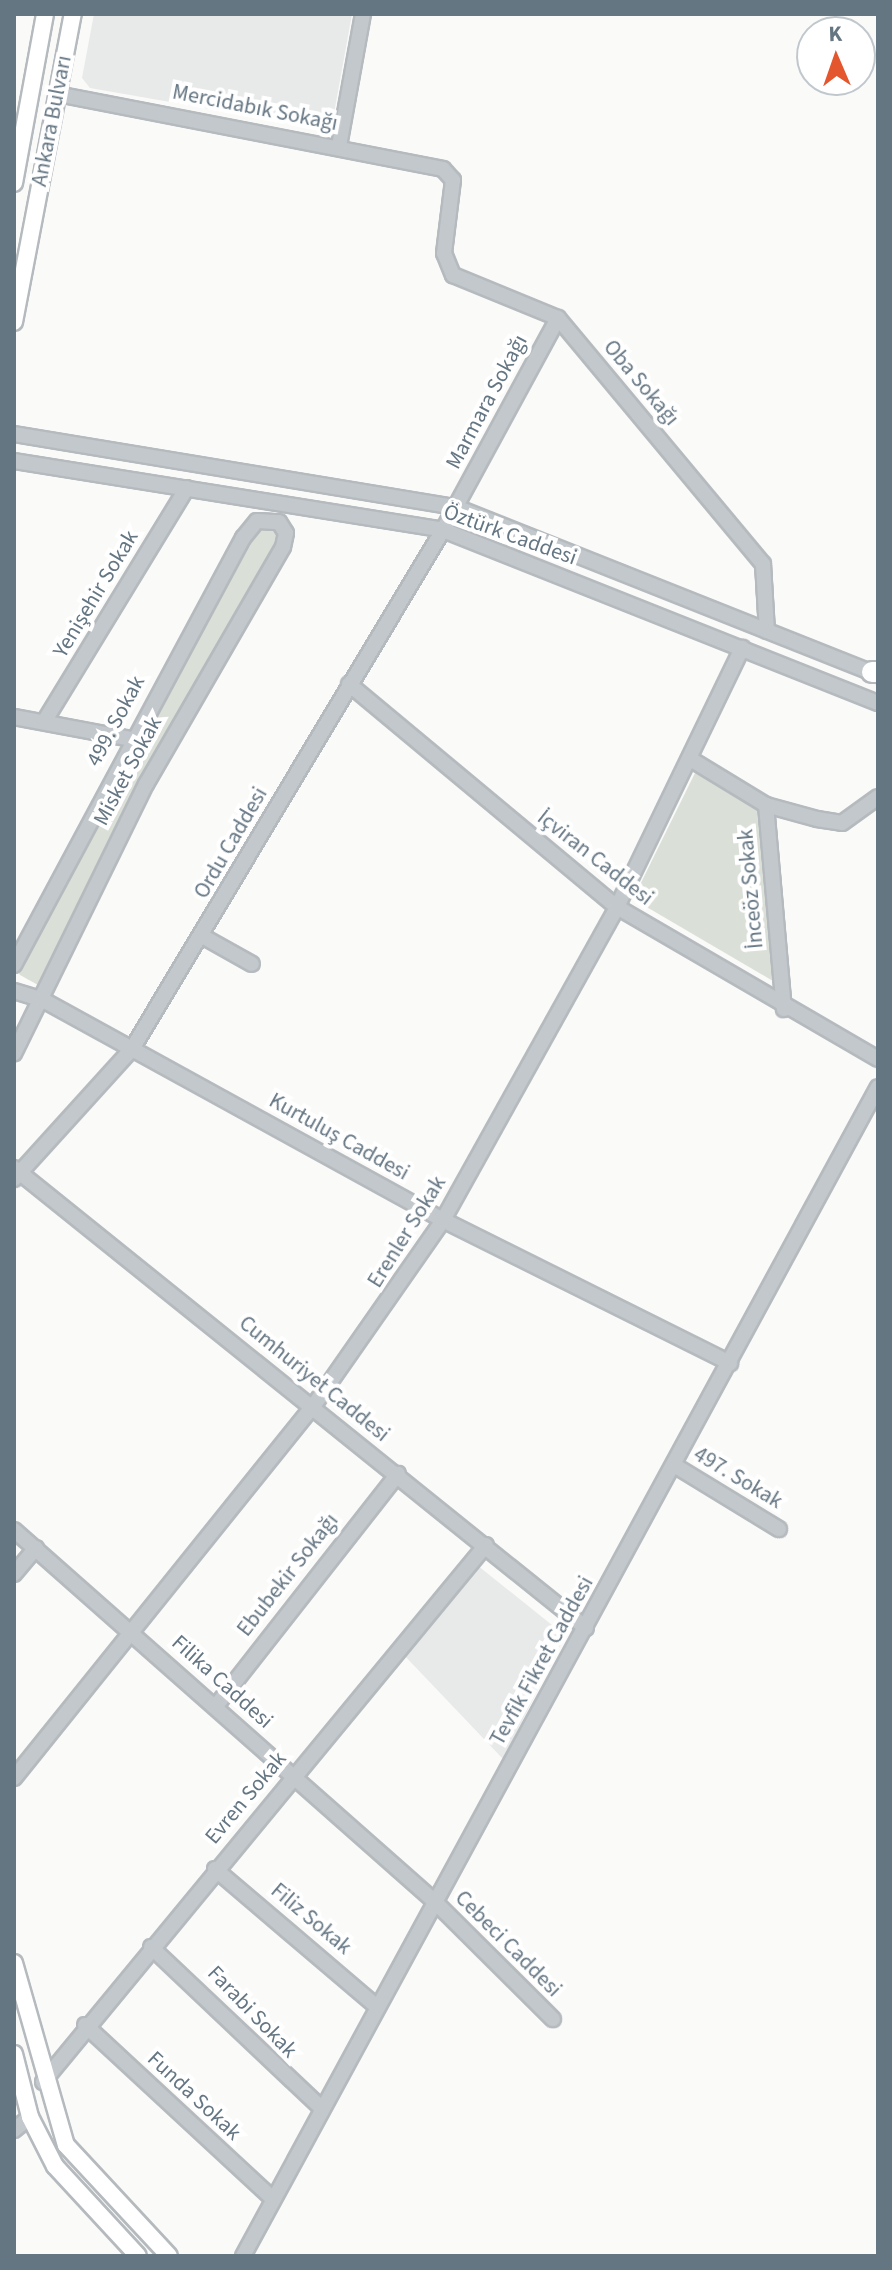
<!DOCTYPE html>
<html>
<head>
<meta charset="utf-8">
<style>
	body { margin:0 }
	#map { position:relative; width:892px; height:2270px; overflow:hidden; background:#fafaf8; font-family:"Source Sans 3",sans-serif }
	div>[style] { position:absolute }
	.built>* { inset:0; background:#e8e9e9 }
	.green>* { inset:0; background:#dadfd7 }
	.roads { filter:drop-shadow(2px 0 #b5babe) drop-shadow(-2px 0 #b5babe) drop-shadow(0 2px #b5babe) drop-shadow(0 -2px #b5babe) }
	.minor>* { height:14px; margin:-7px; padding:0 7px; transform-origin:7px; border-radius:7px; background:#c3c8cc }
	.major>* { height:16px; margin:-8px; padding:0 8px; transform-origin:8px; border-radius:8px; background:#fff }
	.highway>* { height:20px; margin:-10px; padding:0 10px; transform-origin:10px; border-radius:10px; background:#fff }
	span { translate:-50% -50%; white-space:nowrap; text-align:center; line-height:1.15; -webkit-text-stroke:8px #fff; paint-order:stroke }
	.street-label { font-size:22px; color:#657683 }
	.frame { position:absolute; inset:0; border:16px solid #657683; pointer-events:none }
	.north { position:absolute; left:796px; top:16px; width:80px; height:80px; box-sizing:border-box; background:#fff; border:2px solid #c1c8cd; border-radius:50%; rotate:358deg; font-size:22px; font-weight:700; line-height:32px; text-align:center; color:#657683 }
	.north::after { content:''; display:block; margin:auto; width:28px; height:36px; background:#e4572e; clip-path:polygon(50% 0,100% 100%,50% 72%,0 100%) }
</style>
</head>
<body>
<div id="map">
	<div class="built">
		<i style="clip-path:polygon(94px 14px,352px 14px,331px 130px,90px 88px,82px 78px)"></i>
		<i style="clip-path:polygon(477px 1565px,552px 1625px,562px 1642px,503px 1759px,402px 1653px)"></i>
	</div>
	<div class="green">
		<i style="clip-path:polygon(267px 524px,277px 530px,277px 547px,234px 614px,38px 985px,20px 975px,16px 969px,256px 527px)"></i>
		<i style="clip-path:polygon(695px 773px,757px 808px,762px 818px,773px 981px,633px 899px)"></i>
	</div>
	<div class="roads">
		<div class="minor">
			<i style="left:57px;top:94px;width:393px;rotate:11deg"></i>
			<i style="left:443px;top:169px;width:15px;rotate:48deg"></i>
			<i style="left:453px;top:180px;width:74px;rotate:97deg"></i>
			<i style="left:444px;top:253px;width:24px;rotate:68deg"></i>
			<i style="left:453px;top:275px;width:113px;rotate:22.3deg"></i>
			<i style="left:558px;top:318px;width:320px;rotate:50.2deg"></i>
			<i style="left:763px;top:564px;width:67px;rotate:86.6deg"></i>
			<i style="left:339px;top:146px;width:134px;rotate:-79.7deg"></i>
			<i style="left:14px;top:434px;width:448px;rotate:9.4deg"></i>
			<i style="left:456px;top:507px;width:454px;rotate:21.7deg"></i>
			<i style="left:14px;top:461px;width:435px;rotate:9.1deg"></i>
			<i style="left:443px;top:530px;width:468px;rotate:21.7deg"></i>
			<i style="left:349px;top:684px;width:349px;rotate:39.8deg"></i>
			<i style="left:617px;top:907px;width:302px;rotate:30.2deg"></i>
			<i style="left:14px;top:717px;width:120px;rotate:10.6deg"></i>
			<i style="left:44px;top:722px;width:274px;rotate:-58.6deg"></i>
			<i style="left:692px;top:760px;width:87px;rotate:31.3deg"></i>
			<i style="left:766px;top:805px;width:53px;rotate:15.4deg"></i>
			<i style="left:817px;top:819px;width:25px;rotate:9deg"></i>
			<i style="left:842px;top:823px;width:44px;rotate:-35.8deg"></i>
			<i style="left:766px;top:805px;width:205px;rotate:85deg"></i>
			<i style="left:202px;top:936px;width:57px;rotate:29.2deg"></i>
			<i style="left:14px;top:965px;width:485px;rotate:-61.8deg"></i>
			<i style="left:243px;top:538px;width:22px;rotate:-51deg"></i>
			<i style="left:257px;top:521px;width:22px;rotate:3deg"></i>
			<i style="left:279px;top:522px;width:13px;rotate:58deg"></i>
			<i style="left:286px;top:533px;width:14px;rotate:102deg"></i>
			<i style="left:283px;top:547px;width:274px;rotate:120deg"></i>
			<i style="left:146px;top:784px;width:300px;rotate:116.1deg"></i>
			<i style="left:14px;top:991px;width:30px;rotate:17deg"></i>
			<i style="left:43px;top:1000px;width:457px;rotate:28.8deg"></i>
			<i style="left:443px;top:1220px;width:321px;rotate:26.5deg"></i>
			<i style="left:14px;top:1168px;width:734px;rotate:38.81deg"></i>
			<i style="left:14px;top:1179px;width:176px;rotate:-47.8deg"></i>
			<i style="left:132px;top:1049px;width:605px;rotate:-59.07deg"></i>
			<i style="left:443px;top:530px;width:241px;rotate:-61.5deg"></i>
			<i style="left:674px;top:1465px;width:123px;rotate:31.4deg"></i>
			<i style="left:14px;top:1530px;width:559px;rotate:41.45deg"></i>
			<i style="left:433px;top:1900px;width:169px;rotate:44.8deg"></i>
			<i style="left:14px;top:1574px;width:34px;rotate:-50deg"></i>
			<i style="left:216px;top:1706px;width:295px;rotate:-51.9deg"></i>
			<i style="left:14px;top:1778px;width:475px;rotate:-51.2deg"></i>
			<i style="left:312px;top:1408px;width:229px;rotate:-55.1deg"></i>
			<i style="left:443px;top:1220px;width:358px;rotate:-60.9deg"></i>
			<i style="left:617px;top:907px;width:288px;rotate:-64.2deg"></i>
			<i style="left:215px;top:1869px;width:211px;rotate:40.4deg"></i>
			<i style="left:151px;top:1947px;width:234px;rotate:43.4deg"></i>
			<i style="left:85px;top:2025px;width:256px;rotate:42.8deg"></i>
			<i style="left:43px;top:2082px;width:696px;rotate:-50.48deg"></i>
			<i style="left:14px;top:2130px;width:21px;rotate:-39deg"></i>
			<i style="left:243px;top:2256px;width:1330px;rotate:-61.49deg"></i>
		</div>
		<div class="major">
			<i style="left:14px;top:183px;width:172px;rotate:-79.6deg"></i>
			<i style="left:14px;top:322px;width:314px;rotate:-79.2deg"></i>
			<i style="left:14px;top:1963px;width:189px;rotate:74.1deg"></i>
			<i style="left:66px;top:2145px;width:151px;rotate:47.1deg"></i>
			<i style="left:14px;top:2054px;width:65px;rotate:75.7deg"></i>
			<i style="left:30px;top:2117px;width:55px;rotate:63deg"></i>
			<i style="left:55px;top:2166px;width:122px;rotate:47.3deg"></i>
		</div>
		<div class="highway">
			<i style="left:872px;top:672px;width:6px"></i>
		</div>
	</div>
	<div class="street-label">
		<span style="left:255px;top:108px;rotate:11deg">Mercidabık Sokağı</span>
		<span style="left:52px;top:121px;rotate:-79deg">Ankara Bulvarı</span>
		<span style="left:641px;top:383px;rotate:50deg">Oba Sokağı</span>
		<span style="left:487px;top:402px;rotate:-62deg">Marmara Sokağı</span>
		<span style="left:510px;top:535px;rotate:20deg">Öztürk Caddesi</span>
		<span style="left:96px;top:594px;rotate:-59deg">Yenişehir Sokak</span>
		<span style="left:116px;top:721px;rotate:-62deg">499. Sokak</span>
		<span style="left:128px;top:771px;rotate:-62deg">Misket Sokak</span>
		<span style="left:231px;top:843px;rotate:-60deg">Ordu Caddesi</span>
		<span style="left:595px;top:858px;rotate:38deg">İçviran Caddesi</span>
		<span style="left:751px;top:889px;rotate:-95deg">İnceöz Sokak</span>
		<span style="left:339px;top:1137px;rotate:29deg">Kurtuluş Caddesi</span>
		<span style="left:407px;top:1232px;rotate:-58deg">Erenler Sokak</span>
		<span style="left:314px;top:1379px;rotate:39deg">Cumhuriyet Caddesi</span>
		<span style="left:738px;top:1478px;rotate:31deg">497. Sokak</span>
		<span style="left:288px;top:1575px;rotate:-52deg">Ebubekir Sokağı</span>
		<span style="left:542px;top:1661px;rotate:-61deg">Tevfik Fikret Caddesi</span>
		<span style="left:222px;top:1682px;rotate:42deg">Filika Caddesi</span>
		<span style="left:246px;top:1798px;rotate:-50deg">Evren Sokak</span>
		<span style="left:311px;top:1919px;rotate:40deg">Filiz Sokak</span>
		<span style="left:508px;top:1944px;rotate:45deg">Cebeci Caddesi</span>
		<span style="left:252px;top:2012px;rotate:46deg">Farabi Sokak</span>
		<span style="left:194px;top:2096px;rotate:43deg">Funda Sokak</span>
	</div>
	<div class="frame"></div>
	<div class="north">K</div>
</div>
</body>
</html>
